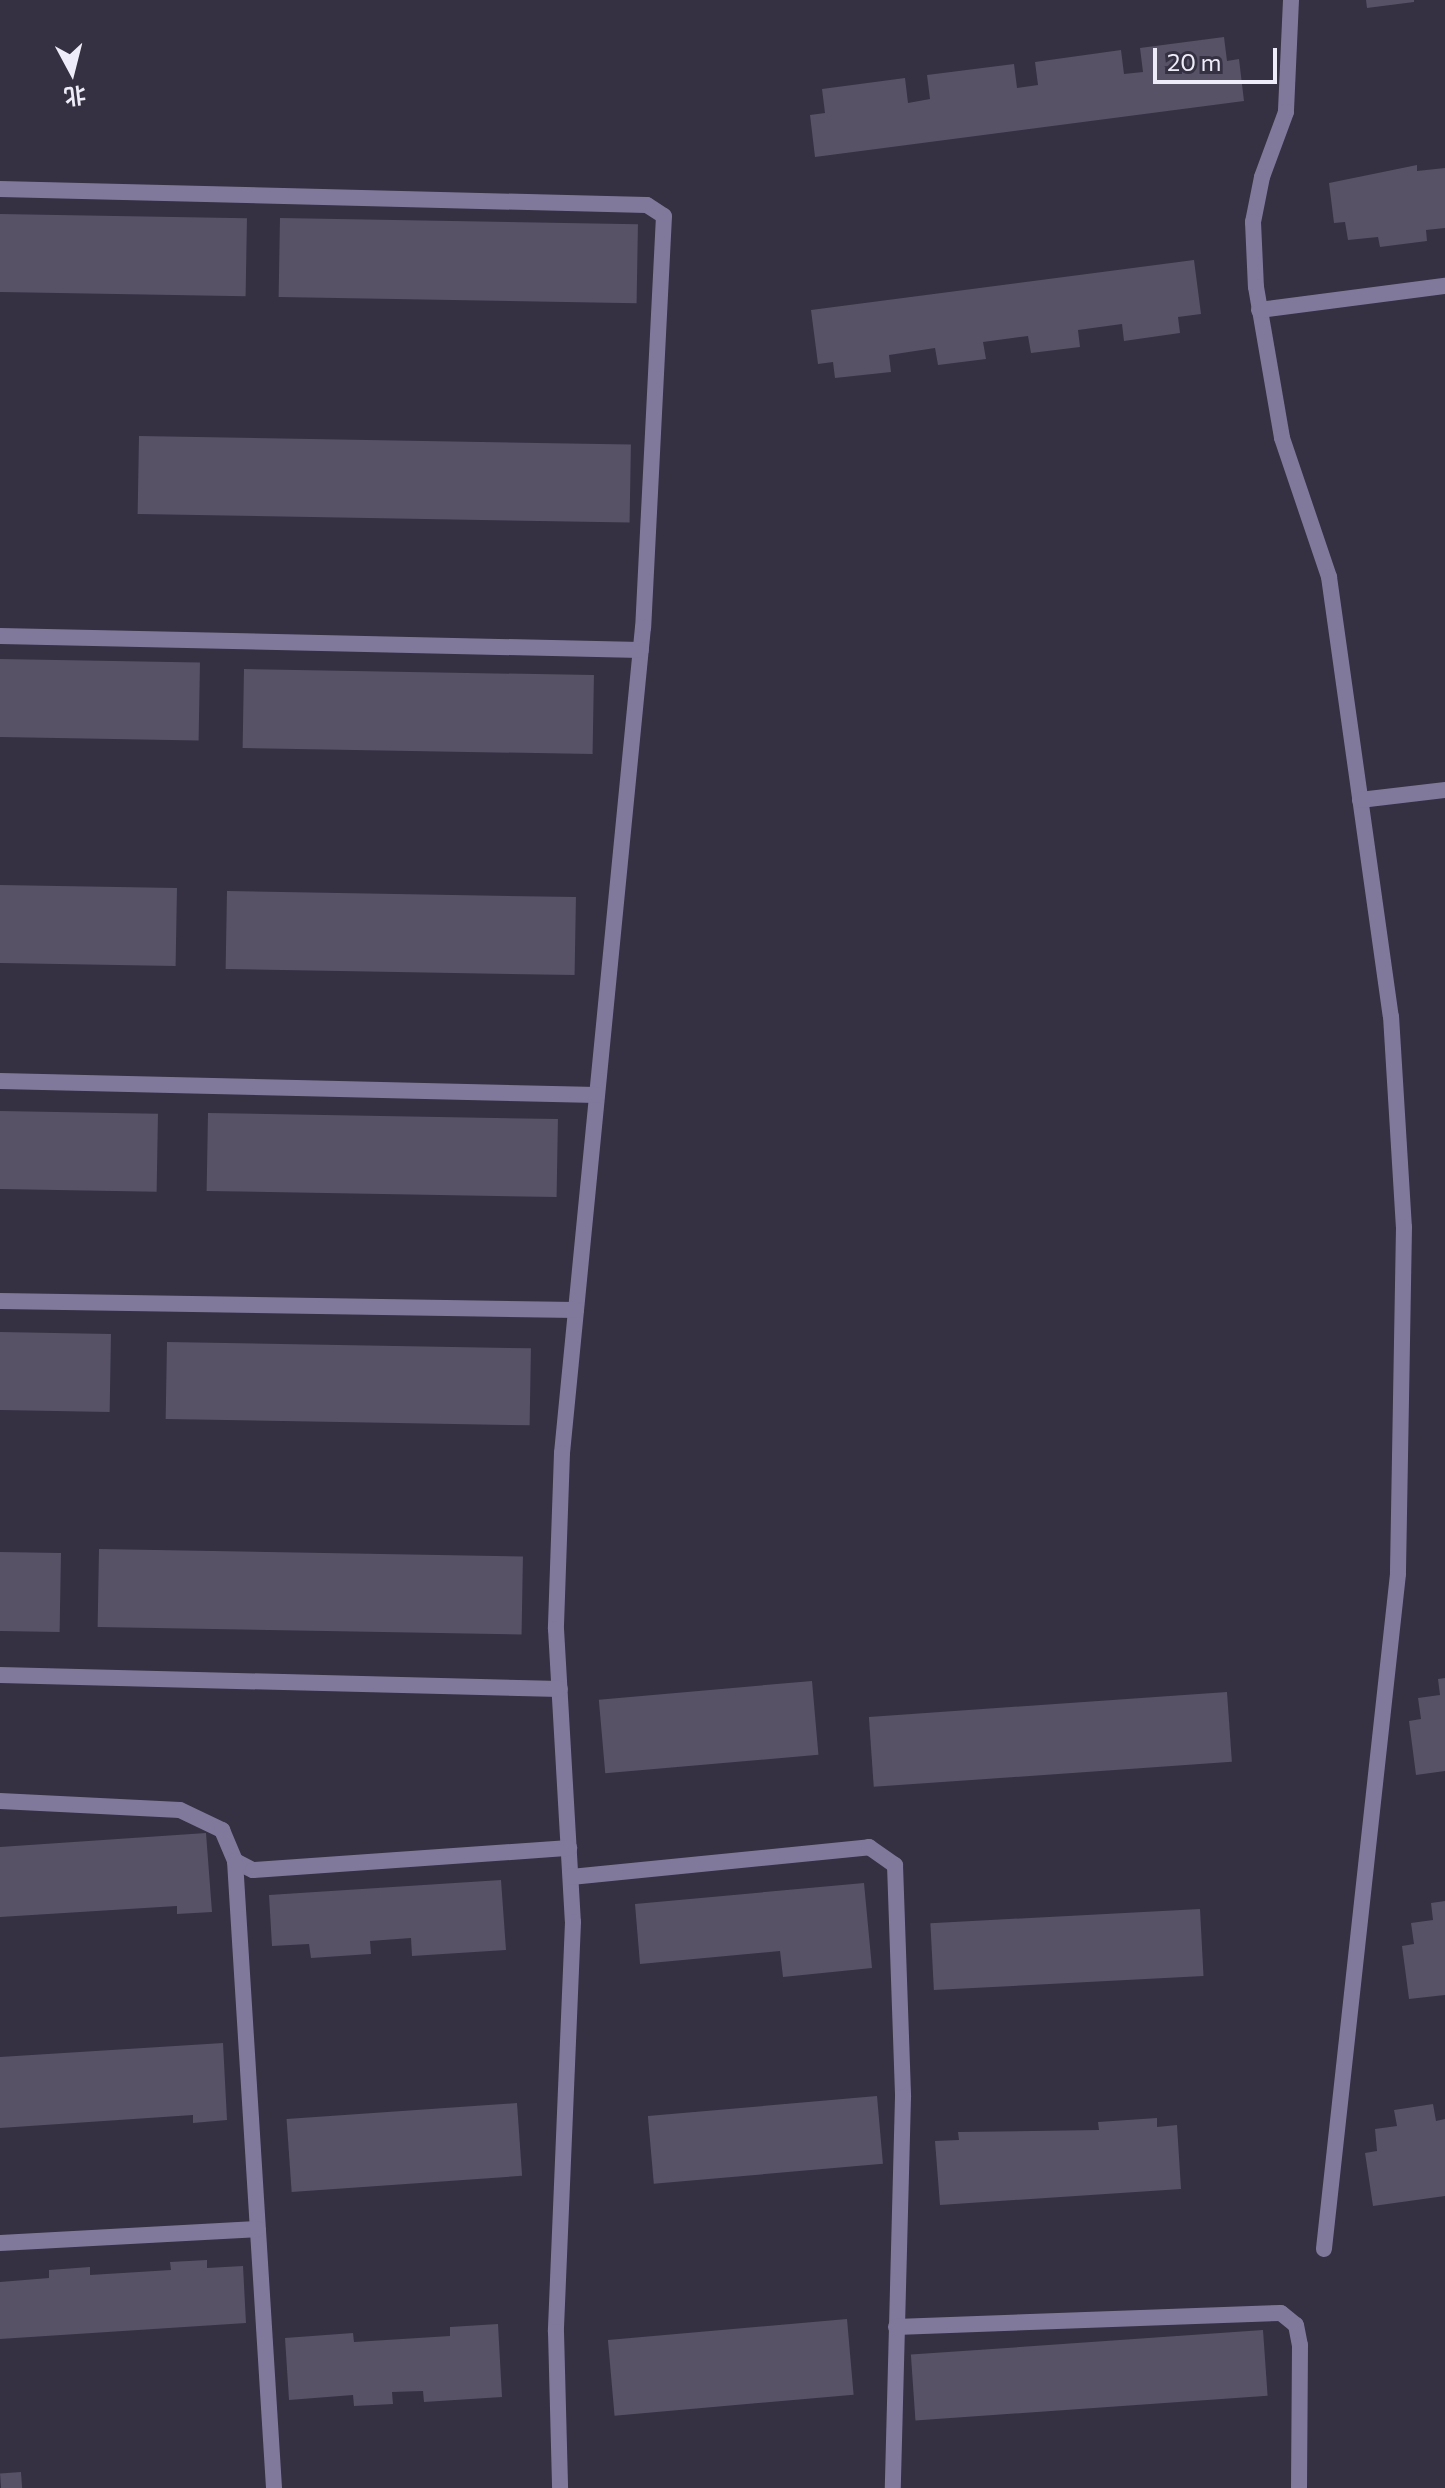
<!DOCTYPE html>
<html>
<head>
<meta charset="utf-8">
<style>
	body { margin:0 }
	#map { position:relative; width:1445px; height:2488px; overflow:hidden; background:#353042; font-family:Commissioner,"Noto Sans SC",sans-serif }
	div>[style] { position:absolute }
	.building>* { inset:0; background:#575266; transform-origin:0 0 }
	.service>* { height:16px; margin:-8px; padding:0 8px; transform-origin:8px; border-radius:8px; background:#80799b }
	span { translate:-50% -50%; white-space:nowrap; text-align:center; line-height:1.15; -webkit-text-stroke:7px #353042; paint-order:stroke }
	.north { position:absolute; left:32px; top:32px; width:80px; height:80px; -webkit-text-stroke:6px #353042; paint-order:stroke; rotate:173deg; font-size:22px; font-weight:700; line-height:32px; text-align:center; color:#eeecf8 }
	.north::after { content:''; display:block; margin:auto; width:28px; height:36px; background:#eeecf8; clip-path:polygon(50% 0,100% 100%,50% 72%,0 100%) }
	.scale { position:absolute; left:1153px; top:48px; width:124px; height:36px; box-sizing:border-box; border:4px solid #eeecf8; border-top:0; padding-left:10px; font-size:24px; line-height:28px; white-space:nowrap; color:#eeecf8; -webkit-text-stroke:6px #353042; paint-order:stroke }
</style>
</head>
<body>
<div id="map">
	<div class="building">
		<i style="clip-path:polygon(1366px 0,1414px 0,1414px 2px,1367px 8px)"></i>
		<i style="clip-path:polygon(1224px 37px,1227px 61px,1239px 59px,1244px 101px,815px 157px,810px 115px,825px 113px,822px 89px,905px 78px,908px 103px,930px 99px,927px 75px,1014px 64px,1017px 88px,1038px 85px,1035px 62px,1121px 50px,1124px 74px,1143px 72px,1140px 48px)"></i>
		<i style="clip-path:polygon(1417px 165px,1417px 171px,1445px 168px,1445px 228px,1426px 230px,1427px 241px,1380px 247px,1378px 237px,1348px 240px,1345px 222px,1334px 223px,1329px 183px)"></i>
		<i style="left:0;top:214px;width:247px;height:78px;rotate:1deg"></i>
		<i style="left:280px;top:218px;width:358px;height:79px;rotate:1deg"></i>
		<i style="clip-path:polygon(1194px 260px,1201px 314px,1178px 317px,1180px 333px,1124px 341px,1122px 324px,1078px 330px,1080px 347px,1031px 353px,1028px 336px,983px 342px,986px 359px,938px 365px,935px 348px,889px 355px,891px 372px,835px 378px,833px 362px,818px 364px,811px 310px)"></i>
		<i style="left:139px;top:436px;width:492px;height:78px;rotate:1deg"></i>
		<i style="left:0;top:659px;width:200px;height:78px;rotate:1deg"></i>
		<i style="left:244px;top:669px;width:350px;height:79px;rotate:1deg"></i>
		<i style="left:0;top:885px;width:177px;height:78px;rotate:1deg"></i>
		<i style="left:227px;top:891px;width:349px;height:78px;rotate:1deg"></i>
		<i style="left:0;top:1111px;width:158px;height:78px;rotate:1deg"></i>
		<i style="left:208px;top:1113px;width:350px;height:78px;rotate:1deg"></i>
		<i style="left:0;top:1332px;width:111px;height:78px;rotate:1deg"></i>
		<i style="left:167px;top:1342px;width:364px;height:77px;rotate:1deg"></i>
		<i style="left:99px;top:1549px;width:424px;height:78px;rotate:1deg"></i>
		<i style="left:0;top:1552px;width:61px;height:79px;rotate:1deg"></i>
		<i style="clip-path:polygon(1445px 1678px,1445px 1771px,1416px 1775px,1409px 1721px,1421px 1719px,1418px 1698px,1440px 1695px,1438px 1679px)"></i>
		<i style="left:812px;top:1681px;width:74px;height:214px;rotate:85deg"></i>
		<i style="left:1227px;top:1692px;width:70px;height:359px;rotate:86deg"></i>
		<i style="clip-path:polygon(206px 1833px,212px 1912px,177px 1914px,177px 1906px,0 1917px,0 1847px)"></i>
		<i style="clip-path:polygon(501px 1880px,506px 1950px,412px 1956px,411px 1938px,370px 1941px,371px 1954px,311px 1958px,309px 1944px,272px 1946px,269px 1895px)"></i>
		<i style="clip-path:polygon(864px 1883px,872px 1968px,783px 1977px,780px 1951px,640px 1964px,635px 1904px)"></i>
		<i style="clip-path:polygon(1445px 1901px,1445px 1995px,1409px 1999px,1402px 1946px,1414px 1944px,1411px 1923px,1433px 1920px,1431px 1903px)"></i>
		<i style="left:1200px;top:1909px;width:67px;height:270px;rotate:87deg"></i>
		<i style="clip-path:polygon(223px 2043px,227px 2120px,193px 2123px,193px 2115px,0 2128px,0 2057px)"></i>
		<i style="left:877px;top:2096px;width:68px;height:230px;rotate:85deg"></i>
		<i style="left:517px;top:2103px;width:73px;height:231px;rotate:86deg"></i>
		<i style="clip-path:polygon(1433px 2104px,1436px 2121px,1445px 2119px,1445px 2196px,1373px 2206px,1365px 2153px,1377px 2151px,1375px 2129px,1397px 2126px,1394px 2110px)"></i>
		<i style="clip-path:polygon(1157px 2118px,1157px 2127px,1177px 2125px,1181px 2189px,940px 2205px,935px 2141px,959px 2140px,958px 2132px,1099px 2130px,1098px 2122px)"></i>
		<i style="clip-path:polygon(207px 2260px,207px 2268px,243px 2266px,246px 2323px,0 2339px,0 2282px,49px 2278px,49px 2270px,90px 2267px,90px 2275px,171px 2270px,170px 2262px)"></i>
		<i style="left:847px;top:2319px;width:76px;height:240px;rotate:85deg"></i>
		<i style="clip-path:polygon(498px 2324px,502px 2397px,424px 2402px,423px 2391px,392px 2392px,393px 2404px,354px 2406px,353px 2395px,289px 2400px,285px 2338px,353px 2333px,354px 2342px,450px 2336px,450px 2327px)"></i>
		<i style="left:1263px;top:2330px;width:66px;height:353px;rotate:86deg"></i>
		<i style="left:21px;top:2472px;width:16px;height:21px;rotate:86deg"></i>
	</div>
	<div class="service">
		<i style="left:1291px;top:0;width:112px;rotate:92.6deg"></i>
		<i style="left:1286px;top:112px;width:69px;rotate:110.3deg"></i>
		<i style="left:1262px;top:177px;width:46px;rotate:101.3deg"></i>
		<i style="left:1253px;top:222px;width:65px;rotate:87.4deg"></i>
		<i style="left:1256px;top:287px;width:153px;rotate:80.2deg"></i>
		<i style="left:1282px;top:438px;width:147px;rotate:71.3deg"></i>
		<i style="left:1329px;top:577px;width:443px;rotate:82deg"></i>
		<i style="left:1391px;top:1016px;width:211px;rotate:86.5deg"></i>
		<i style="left:1404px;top:1227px;width:347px;rotate:91deg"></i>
		<i style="left:1398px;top:1574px;width:679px;rotate:96.26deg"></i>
		<i style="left:0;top:189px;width:647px;rotate:1.42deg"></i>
		<i style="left:647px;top:205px;width:20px;rotate:33deg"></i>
		<i style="left:664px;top:216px;width:412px;rotate:92.9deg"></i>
		<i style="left:643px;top:627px;width:830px;rotate:95.6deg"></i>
		<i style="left:562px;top:1453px;width:176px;rotate:92deg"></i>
		<i style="left:556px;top:1629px;width:293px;rotate:86.7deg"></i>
		<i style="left:573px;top:1922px;width:410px;rotate:92.4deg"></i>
		<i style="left:556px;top:2332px;width:156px;rotate:88.5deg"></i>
		<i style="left:1259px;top:310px;width:188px;rotate:-7.4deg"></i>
		<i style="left:0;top:636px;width:641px;rotate:1.25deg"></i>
		<i style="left:1360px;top:800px;width:86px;rotate:-6.7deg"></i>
		<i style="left:0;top:1081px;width:597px;rotate:1.34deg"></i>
		<i style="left:0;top:1301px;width:576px;rotate:0.9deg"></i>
		<i style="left:0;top:1675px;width:560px;rotate:1.43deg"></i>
		<i style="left:0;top:1801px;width:180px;rotate:2.9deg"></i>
		<i style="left:180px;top:1810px;width:47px;rotate:25.5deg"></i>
		<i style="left:222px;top:1830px;width:34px;rotate:67deg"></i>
		<i style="left:235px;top:1861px;width:20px;rotate:27deg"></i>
		<i style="left:253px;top:1870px;width:317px;rotate:-4deg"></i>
		<i style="left:235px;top:1861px;width:628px;rotate:86.44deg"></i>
		<i style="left:571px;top:1877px;width:300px;rotate:-5.7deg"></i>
		<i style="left:869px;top:1847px;width:32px;rotate:35deg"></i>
		<i style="left:895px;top:1865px;width:232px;rotate:88deg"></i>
		<i style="left:903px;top:2097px;width:391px;rotate:91.5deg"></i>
		<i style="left:0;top:2243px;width:258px;rotate:-3.1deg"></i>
		<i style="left:896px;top:2327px;width:385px;rotate:-2.1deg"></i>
		<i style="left:1281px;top:2313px;width:19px;rotate:39deg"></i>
		<i style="left:1296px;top:2325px;width:20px;rotate:79deg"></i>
		<i style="left:1300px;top:2345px;width:143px;rotate:90.4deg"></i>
	</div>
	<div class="north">北</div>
	<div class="scale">20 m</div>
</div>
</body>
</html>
